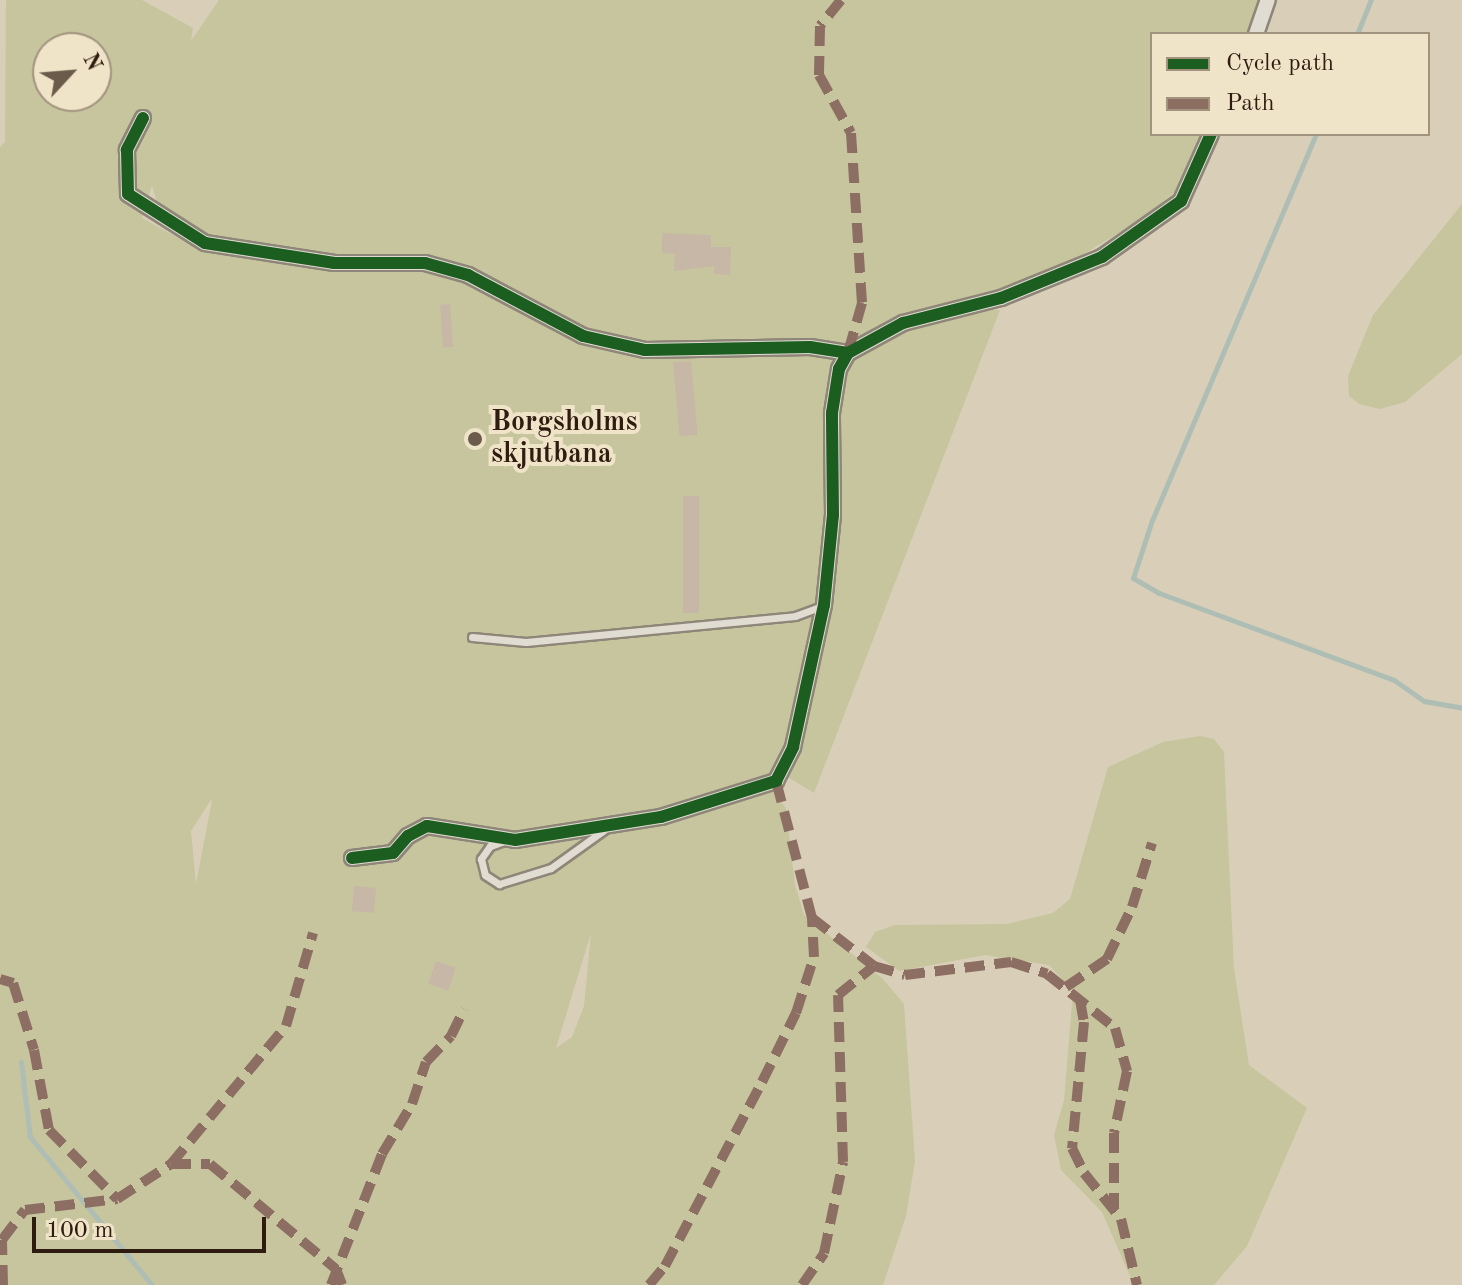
<!DOCTYPE html>
<html>
<head>
<meta charset="utf-8">
<style>
	body { margin:0 }
	#map { position:relative; width:1462px; height:1285px; overflow:hidden; background:#d9cfb8; font-family:"Old Standard TT",serif }
	div>[style] { position:absolute }
	.green>* { inset:0; background:#c6c59e }
	.stream>* { height:5px; margin:-2.5px; padding:0 2.5px; transform-origin:2.5px; border-radius:2.5px; background:#aebeb5 }
	.building>* { inset:0; background:#c7b7a6; transform-origin:0 0 }
	.roads { filter:drop-shadow(2px 0 #8e8678) drop-shadow(-2px 0 #8e8678) drop-shadow(0 2px #8e8678) drop-shadow(0 -2px #8e8678) }
	.service>* { height:7px; margin:-3.5px; padding:0 3.5px; transform-origin:3.5px; border-radius:3.5px; background:#e1dcd1 }
	.minor>* { height:14px; margin:-7px; padding:0 7px; transform-origin:7px; border-radius:7px; background:#e1dcd1 }
	.quiet>* { height:10px; margin-top:-5px; transform-origin:0; background:repeating-linear-gradient(90deg,#8d6e63 0 20px,transparent 0 30px) }
	.cycleway>* { height:12px; margin:-6px; padding:0 6px; transform-origin:6px; border-radius:6px; background:#1b5e20 }
	.dots>* { width:22px; height:22px; translate:-50% -50%; box-sizing:border-box; border:4px solid #efe3c8; border-radius:50% }
	span { translate:-50% -50%; white-space:nowrap; text-align:center; line-height:1.15; -webkit-text-stroke:8px #efe3c8; paint-order:stroke }
	.poi-label { font-size:28px; color:#2e1c10; font-weight:700 }
	.left { translate:0 -50%; text-align:left }
	.legend { position:absolute; left:1150px; top:32px; width:280px; height:104px; box-sizing:border-box; background:#efe3c8; border:2px solid #a2937e; margin:0; padding:10px 14px; list-style:none; font-size:24px; color:#2e1c10 }
	.legend li { display:flex; align-items:center; gap:16px; height:40px }
	.legend b { width:40px; border:2px solid #a2937e }
	.north { position:absolute; left:32px; top:32px; width:80px; height:80px; box-sizing:border-box; background:#efe3c8; border:2px solid #a2937e; border-radius:50%; rotate:64deg; font-size:22px; font-weight:700; line-height:32px; text-align:center; color:#2e1c10 }
	.north::after { content:''; display:block; margin:auto; width:28px; height:36px; background:#6a5b4b; clip-path:polygon(50% 0,100% 100%,50% 72%,0 100%) }
	.scale { position:absolute; left:32px; top:1217px; width:234px; height:36px; box-sizing:border-box; border:4px solid #2e1c10; border-top:0; padding-left:10px; font-size:24px; line-height:28px; white-space:nowrap; color:#2e1c10; -webkit-text-stroke:6px #efe3c8; paint-order:stroke }
</style>
</head>
<body>
<div id="map">
	<div class="green">
		<i style="clip-path:polygon(evenodd,6px 0,142px 0,193px 28px,191px 41px,219px 0,1260px 0,1247px 34px,1152px 34px,1152px 134px,1202px 134px,1175px 192px,1137px 222px,990px 310px,1000px 310px,814px 793px,784px 775px,764px 780px,786px 808px,795px 885px,804px 915px,883px 979px,904px 1004px,915px 1161px,906px 1216px,883px 1285px,0 1285px,0 147px,5px 142px,6px 0,48px 48px,96px 48px,96px 96px,48px 96px,48px 48px,6px 0,152px 185px,162px 220px,205px 245px,191px 245px,142px 218px,152px 185px,6px 0,211px 800px,212px 800px,196px 884px,191px 831px,211px 800px,6px 0,591px 933px,584px 1006px,572px 1037px,556px 1048px,591px 933px)"></i>
		<i style="clip-path:polygon(1462px 204px,1462px 354px,1405px 402px,1380px 409px,1359px 404px,1349px 396px,1348px 376px,1373px 315px)"></i>
		<i style="clip-path:polygon(1200px 736px,1214px 739px,1224px 752px,1234px 969px,1249px 1065px,1307px 1108px,1247px 1246px,1214px 1285px,1134px 1285px,1102px 1212px,1061px 1170px,1054px 1135px,1064px 1100px,1073px 991px,1049px 965px,985px 955px,899px 971px,866px 947px,875px 932px,895px 925px,1007px 924px,1053px 913px,1070px 899px,1108px 767px,1163px 742px)"></i>
	</div>
	<div class="stream">
		<i style="left:1357px;top:34px;width:37px;rotate:-68deg"></i>
		<i style="left:1316px;top:134px;width:419px;rotate:113deg"></i>
		<i style="left:1152px;top:520px;width:61px;rotate:108.1deg"></i>
		<i style="left:1133px;top:578px;width:30px;rotate:30deg"></i>
		<i style="left:1159px;top:593px;width:251px;rotate:20.3deg"></i>
		<i style="left:1394px;top:680px;width:37px;rotate:35deg"></i>
		<i style="left:1424px;top:701px;width:39px;rotate:10deg"></i>
		<i style="left:21px;top:1062px;width:76px;rotate:83.2deg"></i>
		<i style="left:30px;top:1137px;width:192px;rotate:50.5deg"></i>
	</div>
	<div class="building">
		<i style="clip-path:polygon(662px 233px,711px 235px,711px 247px,731px 247px,730px 275px,714px 274px,714px 266px,674px 271px,675px 254px,662px 253px)"></i>
		<i style="left:450px;top:304px;width:43px;height:10px;rotate:86deg"></i>
		<i style="left:691px;top:361px;width:74px;height:18px;rotate:85deg"></i>
		<i style="left:683px;top:496px;width:16px;height:117px"></i>
		<i style="left:354px;top:886px;width:22px;height:25px;rotate:5deg"></i>
		<i style="left:436px;top:961px;width:21px;height:24px;rotate:19deg"></i>
	</div>
	<div class="roads">
		<div class="service">
			<i style="left:472px;top:637px;width:54px;rotate:5.3deg"></i>
			<i style="left:526px;top:642px;width:270px;rotate:-5.5deg"></i>
			<i style="left:795px;top:616px;width:29px;rotate:-20deg"></i>
			<i style="left:504px;top:841px;width:15px;rotate:160deg"></i>
			<i style="left:490px;top:846px;width:16px;rotate:125deg"></i>
			<i style="left:481px;top:859px;width:16px;rotate:76deg"></i>
			<i style="left:485px;top:875px;width:17px;rotate:33deg"></i>
			<i style="left:499px;top:884px;width:54px;rotate:-17.1deg"></i>
			<i style="left:551px;top:868px;width:65px;rotate:-35.6deg"></i>
		</div>
		<div class="minor">
			<i style="left:1256px;top:34px;width:36px;rotate:-71deg"></i>
			<i style="left:143px;top:118px;width:36px;rotate:117deg"></i>
			<i style="left:127px;top:150px;width:44px;rotate:88.7deg"></i>
			<i style="left:128px;top:194px;width:91px;rotate:32.5deg"></i>
			<i style="left:205px;top:243px;width:131px;rotate:8.8deg"></i>
			<i style="left:334px;top:263px;width:91px"></i>
			<i style="left:425px;top:263px;width:45px;rotate:15.6deg"></i>
			<i style="left:468px;top:275px;width:130px;rotate:27.9deg"></i>
			<i style="left:583px;top:336px;width:64px;rotate:12.7deg"></i>
			<i style="left:645px;top:350px;width:165px;rotate:-1deg"></i>
			<i style="left:810px;top:347px;width:38px;rotate:9deg"></i>
			<i style="left:352px;top:858px;width:41px;rotate:-7deg"></i>
			<i style="left:393px;top:853px;width:23px;rotate:-49deg"></i>
			<i style="left:408px;top:836px;width:21px;rotate:-28deg"></i>
			<i style="left:427px;top:826px;width:89px;rotate:9deg"></i>
			<i style="left:515px;top:840px;width:148px;rotate:-9deg"></i>
			<i style="left:661px;top:817px;width:121px;rotate:-17.4deg"></i>
			<i style="left:776px;top:781px;width:38px;rotate:-63deg"></i>
			<i style="left:793px;top:747px;width:145px;rotate:-77.7deg"></i>
			<i style="left:824px;top:605px;width:90px;rotate:-84.3deg"></i>
			<i style="left:833px;top:515px;width:102px;rotate:-90.6deg"></i>
			<i style="left:832px;top:413px;width:45px;rotate:-81deg"></i>
			<i style="left:839px;top:369px;width:18px;rotate:-61deg"></i>
			<i style="left:848px;top:353px;width:63px;rotate:-28.6deg"></i>
			<i style="left:903px;top:323px;width:101px;rotate:-14.3deg"></i>
			<i style="left:1001px;top:298px;width:109px;rotate:-22.1deg"></i>
			<i style="left:1102px;top:257px;width:97px;rotate:-35.3deg"></i>
			<i style="left:1181px;top:201px;width:73px;rotate:-65.9deg"></i>
		</div>
	</div>
	<div class="quiet">
		<i style="left:841px;top:0;width:33px;rotate:129deg"></i>
		<i style="left:820px;top:26px;width:49px;rotate:91.2deg"></i>
		<i style="left:819px;top:75px;width:66px;rotate:61.1deg"></i>
		<i style="left:851px;top:133px;width:170px;rotate:86.3deg"></i>
		<i style="left:862px;top:303px;width:48px;rotate:105.8deg"></i>
		<i style="left:812px;top:918px;width:78px;rotate:37.7deg"></i>
		<i style="left:874px;top:966px;width:32px;rotate:16deg"></i>
		<i style="left:905px;top:975px;width:107px;rotate:-7deg"></i>
		<i style="left:1011px;top:962px;width:38px;rotate:18deg"></i>
		<i style="left:1047px;top:974px;width:87px;rotate:38.5deg"></i>
		<i style="left:1115px;top:1028px;width:45px;rotate:74.4deg"></i>
		<i style="left:1127px;top:1071px;width:63px;rotate:101.8deg"></i>
		<i style="left:1114px;top:1133px;width:76px;rotate:90deg"></i>
		<i style="left:0;top:979px;width:14px;rotate:17deg"></i>
		<i style="left:13px;top:983px;width:70px;rotate:72.6deg"></i>
		<i style="left:34px;top:1050px;width:81px;rotate:79.4deg"></i>
		<i style="left:49px;top:1130px;width:97px;rotate:45.4deg"></i>
		<i style="left:1066px;top:987px;width:50px;rotate:-34.3deg"></i>
		<i style="left:1107px;top:959px;width:58px;rotate:-64.3deg"></i>
		<i style="left:1132px;top:907px;width:67px;rotate:-72.6deg"></i>
		<i style="left:1080px;top:1000px;width:22px;rotate:80deg"></i>
		<i style="left:1084px;top:1022px;width:127px;rotate:95.4deg"></i>
		<i style="left:1072px;top:1148px;width:28px;rotate:64deg"></i>
		<i style="left:1084px;top:1173px;width:59px;rotate:51.2deg"></i>
		<i style="left:1121px;top:1219px;width:68px;rotate:76.4deg"></i>
		<i style="left:171px;top:1164px;width:39px"></i>
		<i style="left:210px;top:1164px;width:164px;rotate:39.8deg"></i>
		<i style="left:336px;top:1269px;width:17px;rotate:69deg"></i>
		<i style="left:3px;top:1285px;width:45px;rotate:-91.3deg"></i>
		<i style="left:2px;top:1240px;width:38px;rotate:-53deg"></i>
		<i style="left:25px;top:1210px;width:93px;rotate:-6.8deg"></i>
		<i style="left:117px;top:1199px;width:64px;rotate:-32.9deg"></i>
		<i style="left:171px;top:1164px;width:180px;rotate:-50.2deg"></i>
		<i style="left:286px;top:1026px;width:97px;rotate:-73.8deg"></i>
		<i style="left:331px;top:1285px;width:141px;rotate:-68.7deg"></i>
		<i style="left:382px;top:1154px;width:58px;rotate:-59deg"></i>
		<i style="left:412px;top:1104px;width:44px;rotate:-71.6deg"></i>
		<i style="left:426px;top:1062px;width:36px;rotate:-46deg"></i>
		<i style="left:451px;top:1036px;width:30px;rotate:-64deg"></i>
		<i style="left:649px;top:1285px;width:25px;rotate:-50deg"></i>
		<i style="left:665px;top:1266px;width:208px;rotate:-62.2deg"></i>
		<i style="left:762px;top:1082px;width:77px;rotate:-63.8deg"></i>
		<i style="left:796px;top:1013px;width:59px;rotate:-72.2deg"></i>
		<i style="left:814px;top:957px;width:39px;rotate:-93deg"></i>
		<i style="left:812px;top:918px;width:142px;rotate:-104.7deg"></i>
		<i style="left:802px;top:1285px;width:39px;rotate:-55deg"></i>
		<i style="left:824px;top:1253px;width:93px;rotate:-78.2deg"></i>
		<i style="left:843px;top:1162px;width:167px;rotate:-91.7deg"></i>
		<i style="left:838px;top:995px;width:46px;rotate:-38.9deg"></i>
	</div>
	<div class="cycleway">
		<i style="left:143px;top:118px;width:36px;rotate:117deg"></i>
		<i style="left:127px;top:150px;width:44px;rotate:88.7deg"></i>
		<i style="left:128px;top:194px;width:91px;rotate:32.5deg"></i>
		<i style="left:205px;top:243px;width:131px;rotate:8.8deg"></i>
		<i style="left:334px;top:263px;width:91px"></i>
		<i style="left:425px;top:263px;width:45px;rotate:15.6deg"></i>
		<i style="left:468px;top:275px;width:130px;rotate:27.9deg"></i>
		<i style="left:583px;top:336px;width:64px;rotate:12.7deg"></i>
		<i style="left:645px;top:350px;width:165px;rotate:-1deg"></i>
		<i style="left:810px;top:347px;width:38px;rotate:9deg"></i>
		<i style="left:352px;top:858px;width:41px;rotate:-7deg"></i>
		<i style="left:393px;top:853px;width:23px;rotate:-49deg"></i>
		<i style="left:408px;top:836px;width:21px;rotate:-28deg"></i>
		<i style="left:427px;top:826px;width:89px;rotate:9deg"></i>
		<i style="left:515px;top:840px;width:148px;rotate:-9deg"></i>
		<i style="left:661px;top:817px;width:121px;rotate:-17.4deg"></i>
		<i style="left:776px;top:781px;width:38px;rotate:-63deg"></i>
		<i style="left:793px;top:747px;width:145px;rotate:-77.7deg"></i>
		<i style="left:824px;top:605px;width:90px;rotate:-84.3deg"></i>
		<i style="left:833px;top:515px;width:102px;rotate:-90.6deg"></i>
		<i style="left:832px;top:413px;width:45px;rotate:-81deg"></i>
		<i style="left:839px;top:369px;width:18px;rotate:-61deg"></i>
		<i style="left:848px;top:353px;width:63px;rotate:-28.6deg"></i>
		<i style="left:903px;top:323px;width:101px;rotate:-14.3deg"></i>
		<i style="left:1001px;top:298px;width:109px;rotate:-22.1deg"></i>
		<i style="left:1102px;top:257px;width:97px;rotate:-35.3deg"></i>
		<i style="left:1181px;top:201px;width:73px;rotate:-65.9deg"></i>
	</div>
	<div class="dots">
		<i style="left:475px;top:439px;background:#6a5b4b"></i>
	</div>
	<div class="poi-label">
		<span class="left" style="left:491px;top:439px">Borgsholms<br>skjutbana</span>
	</div>
	<ul class="legend">
	<li><b style="height:10px;background:#1b5e20"></b>Cycle path</li>
	<li><b style="height:10px;background:#8d6e63"></b>Path</li>
	</ul>
	<div class="north">N</div>
	<div class="scale">100 m</div>
</div>
</body>
</html>
